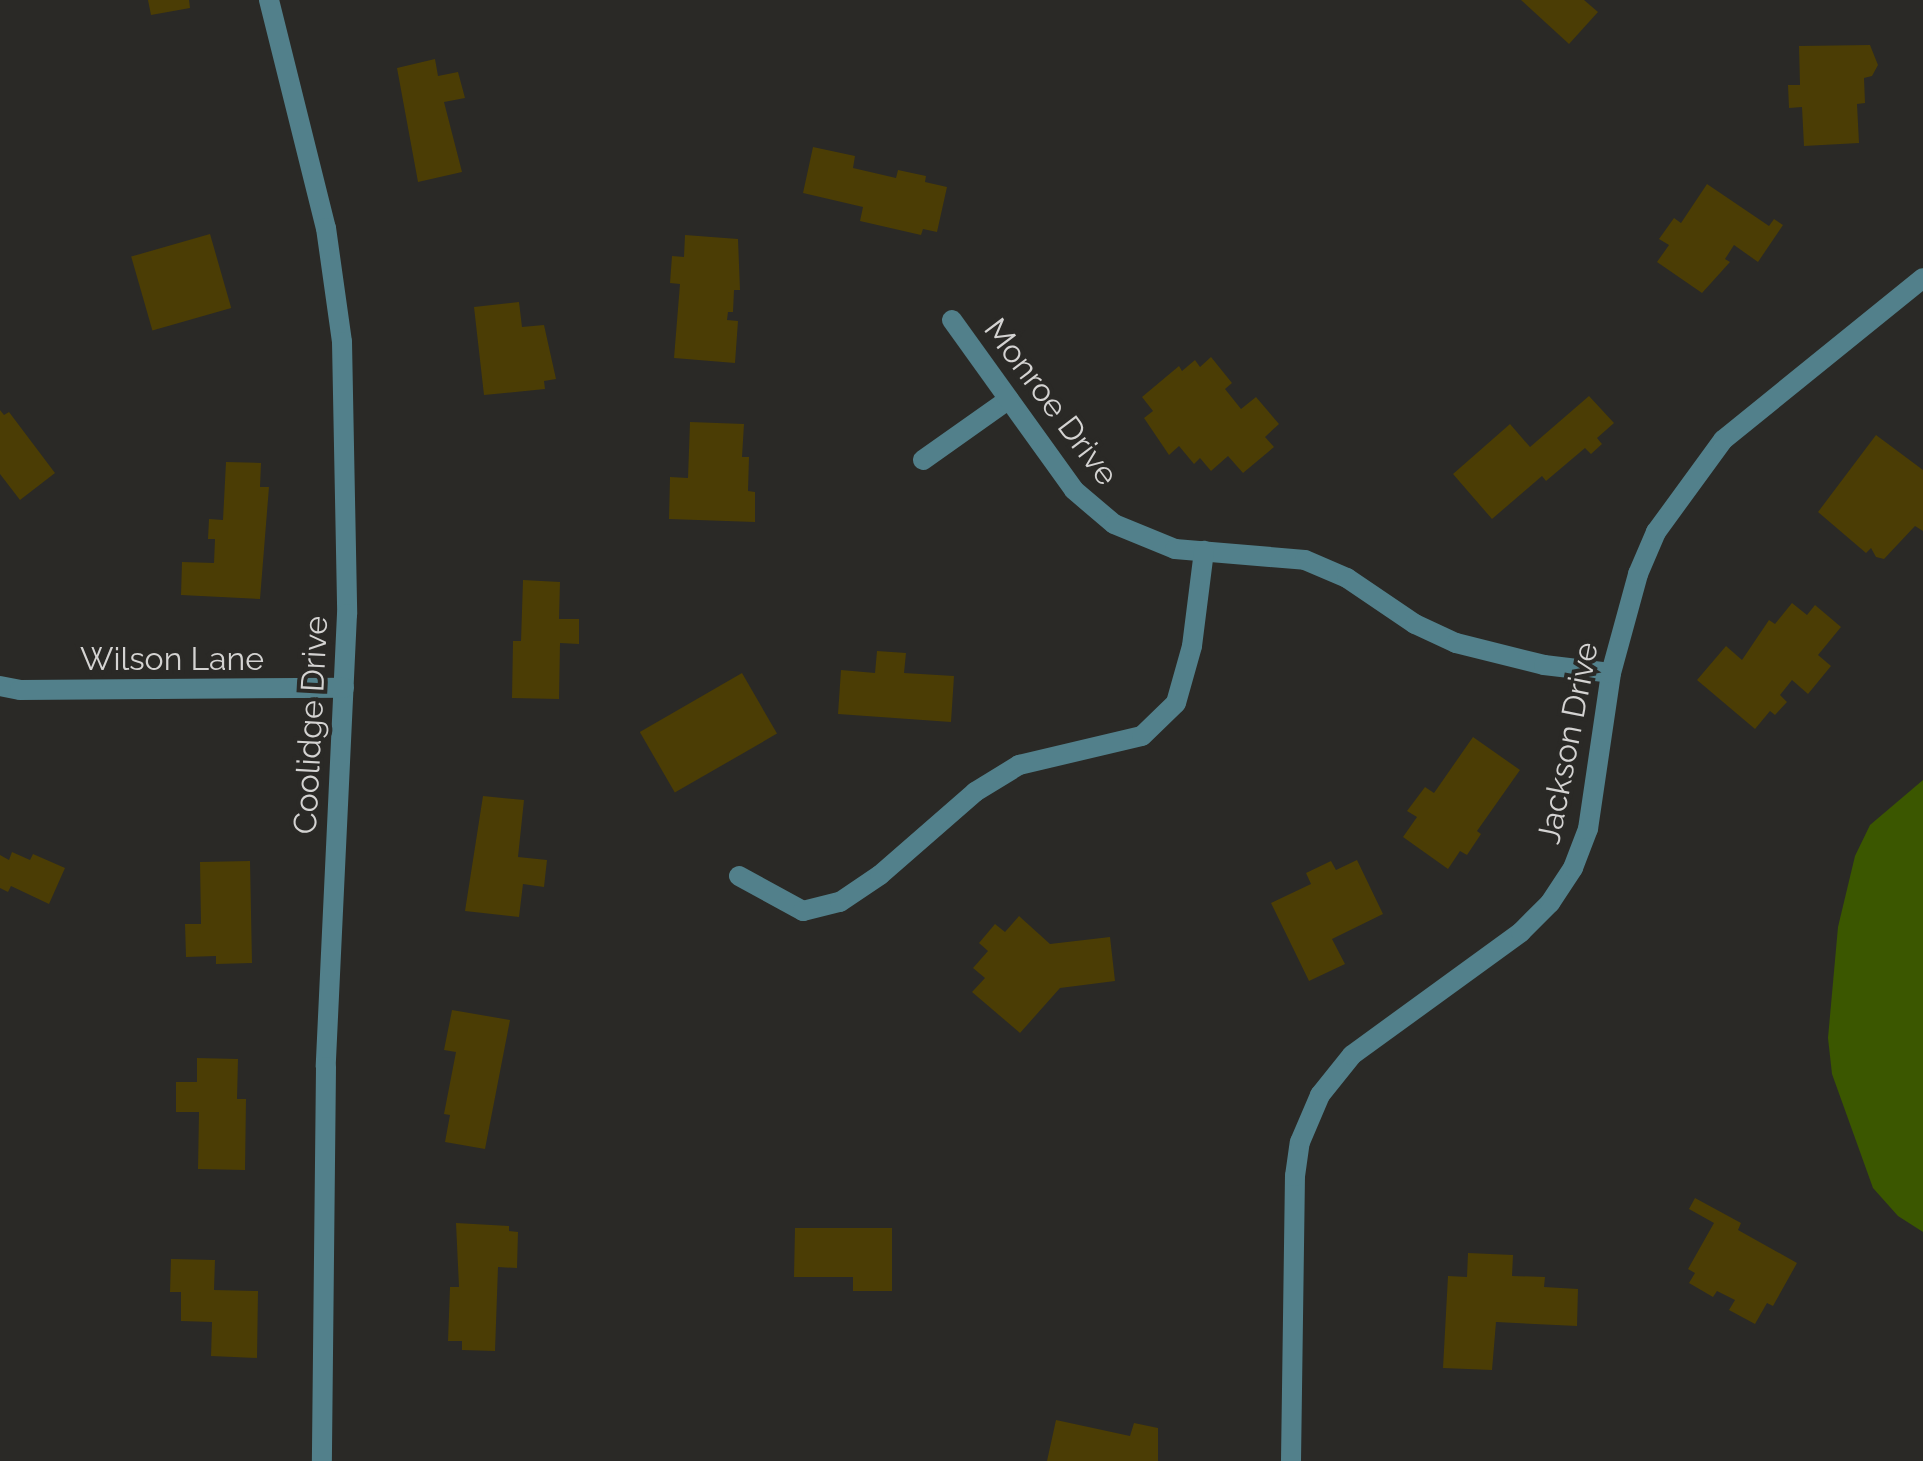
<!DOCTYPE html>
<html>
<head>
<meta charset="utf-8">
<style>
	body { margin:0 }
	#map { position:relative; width:1923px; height:1461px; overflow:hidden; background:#2a2926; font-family:Raleway,sans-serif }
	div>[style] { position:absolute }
	.green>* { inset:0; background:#3b5700 }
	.building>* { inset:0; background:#4b3d05; transform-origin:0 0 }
	.lane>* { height:20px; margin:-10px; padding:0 10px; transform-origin:10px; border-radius:10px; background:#52808b }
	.street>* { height:20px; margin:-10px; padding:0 10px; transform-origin:10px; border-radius:10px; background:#52808b }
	span { translate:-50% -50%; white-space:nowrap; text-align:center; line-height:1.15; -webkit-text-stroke:8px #2a2926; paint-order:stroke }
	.street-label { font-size:32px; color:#d4d3d2 }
</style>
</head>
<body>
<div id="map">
	<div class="green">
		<i style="clip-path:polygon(1923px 780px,1923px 1232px,1898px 1216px,1873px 1188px,1832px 1074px,1828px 1038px,1838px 927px,1855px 856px,1870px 825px)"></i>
	</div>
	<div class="building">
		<i style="clip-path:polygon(148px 0,189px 0,190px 8px,151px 15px)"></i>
		<i style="clip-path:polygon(1521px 0,1584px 0,1598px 12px,1569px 44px)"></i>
		<i style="clip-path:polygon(1870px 45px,1878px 65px,1872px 76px,1864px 78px,1865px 103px,1857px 104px,1859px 143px,1804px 146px,1802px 107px,1789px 108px,1788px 85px,1800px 85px,1799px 46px)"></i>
		<i style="clip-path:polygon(435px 59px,438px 76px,458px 72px,465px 98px,444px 102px,462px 172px,418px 182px,397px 68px)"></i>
		<i style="clip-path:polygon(813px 147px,855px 156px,853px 168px,896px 178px,898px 170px,926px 176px,925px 182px,947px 187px,937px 232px,923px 229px,921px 235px,860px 221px,863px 207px,803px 193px)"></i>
		<i style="clip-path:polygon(1707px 184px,1769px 226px,1774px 219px,1783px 225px,1758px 262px,1734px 245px,1725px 259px,1730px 262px,1702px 293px,1657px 262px,1669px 245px,1659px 239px,1674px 218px,1681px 223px)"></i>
		<i style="left:210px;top:234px;width:77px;height:82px;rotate:74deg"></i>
		<i style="clip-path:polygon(685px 235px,738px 239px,740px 290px,734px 290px,733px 312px,728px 312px,727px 320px,738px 321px,735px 363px,674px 358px,680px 284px,670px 283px,672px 256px,684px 257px)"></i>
		<i style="clip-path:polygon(519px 302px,522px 327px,544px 325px,556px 379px,544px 381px,545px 389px,484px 395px,474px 307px)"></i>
		<i style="clip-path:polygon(1211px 357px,1232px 383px,1225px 389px,1241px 409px,1256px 397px,1279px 424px,1265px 437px,1274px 447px,1243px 473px,1228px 456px,1211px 471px,1200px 458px,1194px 464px,1179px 446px,1169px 455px,1144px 418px,1153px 411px,1142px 397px,1179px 366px,1182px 371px,1195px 360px,1200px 367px)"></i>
		<i style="clip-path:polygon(1589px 396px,1614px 423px,1597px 438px,1602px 444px,1591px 454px,1585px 448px,1546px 481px,1542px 476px,1492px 519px,1453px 474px,1510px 424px,1530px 447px)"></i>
		<i style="clip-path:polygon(0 410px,4px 415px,9px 412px,55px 473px,20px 500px,0 474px)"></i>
		<i style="clip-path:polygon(690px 422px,744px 424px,742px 457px,749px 457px,748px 491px,755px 492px,755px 522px,669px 519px,670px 477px,688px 478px)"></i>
		<i style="clip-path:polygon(1876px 435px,1923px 470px,1923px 531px,1915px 526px,1884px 559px,1876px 557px,1871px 548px,1866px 553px,1818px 512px)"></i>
		<i style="clip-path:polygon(226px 462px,261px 463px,260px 487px,269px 487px,260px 599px,181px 595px,182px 562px,214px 563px,215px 539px,208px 539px,209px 519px,223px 520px)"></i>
		<i style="clip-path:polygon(523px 580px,560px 582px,559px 619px,579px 619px,579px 644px,560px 643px,559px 699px,512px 698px,513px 641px,521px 641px)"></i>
		<i style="clip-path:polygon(1792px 603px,1807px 615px,1815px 605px,1841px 627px,1818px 655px,1831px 666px,1808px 694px,1792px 680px,1780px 695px,1787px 702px,1775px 715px,1770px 711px,1755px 729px,1697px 680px,1726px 646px,1742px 660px,1769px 620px,1775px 624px)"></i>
		<i style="clip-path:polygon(877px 651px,906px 653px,904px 673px,954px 676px,951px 722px,838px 714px,841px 670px,875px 673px)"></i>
		<i style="left:742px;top:673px;width:70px;height:118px;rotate:60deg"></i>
		<i style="clip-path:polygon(1473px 737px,1520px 770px,1477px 831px,1481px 834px,1467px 855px,1460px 851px,1448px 869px,1403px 837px,1417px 817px,1407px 811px,1425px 787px,1434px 793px)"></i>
		<i style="clip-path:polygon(483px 796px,524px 800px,518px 857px,547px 860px,544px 887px,523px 884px,519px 917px,465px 911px)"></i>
		<i style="clip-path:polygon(12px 852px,30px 860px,33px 854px,65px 868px,49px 904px,11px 886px,8px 892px,0 888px,0 855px,9px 860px)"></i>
		<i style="clip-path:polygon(1357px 860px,1383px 914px,1332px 939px,1345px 964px,1309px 981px,1271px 903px,1311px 884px,1306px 873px,1331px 861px,1336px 870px)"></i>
		<i style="clip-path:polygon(250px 861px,252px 963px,216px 964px,216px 956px,186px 957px,185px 924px,201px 924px,200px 862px)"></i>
		<i style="clip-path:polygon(1019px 916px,1050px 944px,1110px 937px,1115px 981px,1060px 988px,1020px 1033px,972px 992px,985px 978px,973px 968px,988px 951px,979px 943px,995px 924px,1005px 932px)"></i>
		<i style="clip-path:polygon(452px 1010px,510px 1020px,485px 1149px,445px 1142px,450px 1115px,444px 1114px,456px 1052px,444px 1050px)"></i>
		<i style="clip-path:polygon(197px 1058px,238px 1059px,237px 1099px,246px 1099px,245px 1170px,198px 1169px,199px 1112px,176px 1112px,176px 1082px,197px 1082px)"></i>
		<i style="clip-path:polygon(1695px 1198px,1741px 1223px,1738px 1230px,1797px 1263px,1773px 1306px,1767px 1303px,1755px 1324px,1729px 1310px,1735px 1300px,1717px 1291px,1713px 1297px,1689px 1283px,1695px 1273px,1688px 1269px,1714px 1223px,1689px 1209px)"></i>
		<i style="clip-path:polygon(456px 1223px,509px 1226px,509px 1231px,518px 1232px,517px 1268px,498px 1267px,495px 1351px,462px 1350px,462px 1341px,448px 1341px,450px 1287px,459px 1287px)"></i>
		<i style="clip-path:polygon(795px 1228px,892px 1228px,892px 1291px,853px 1291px,853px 1277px,794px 1277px)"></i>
		<i style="clip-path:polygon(1468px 1253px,1513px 1255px,1512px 1276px,1545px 1277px,1544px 1287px,1578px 1289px,1577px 1326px,1496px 1322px,1492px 1370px,1443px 1368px,1448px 1276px,1467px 1277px)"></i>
		<i style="clip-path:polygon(171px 1259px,215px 1260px,214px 1290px,258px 1291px,257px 1358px,211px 1356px,212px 1322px,181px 1321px,181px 1292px,170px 1292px)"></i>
		<i style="clip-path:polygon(1056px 1420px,1130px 1436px,1134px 1423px,1158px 1428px,1158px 1461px,1047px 1461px)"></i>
	</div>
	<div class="lane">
		<i style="left:923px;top:460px;width:105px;rotate:-35.3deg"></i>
	</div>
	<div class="street">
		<i style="left:269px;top:0;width:235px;rotate:76deg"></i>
		<i style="left:326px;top:228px;width:115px;rotate:82deg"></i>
		<i style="left:342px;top:342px;width:272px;rotate:88.9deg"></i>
		<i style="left:347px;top:614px;width:453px;rotate:92.7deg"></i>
		<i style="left:326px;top:1067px;width:394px;rotate:90.6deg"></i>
		<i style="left:952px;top:320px;width:209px;rotate:54.3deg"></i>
		<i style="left:1074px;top:490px;width:52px;rotate:40.4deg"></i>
		<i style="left:1114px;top:524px;width:66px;rotate:22.3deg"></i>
		<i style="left:1175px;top:549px;width:130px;rotate:4.8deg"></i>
		<i style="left:1305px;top:560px;width:46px;rotate:23.2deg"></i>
		<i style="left:1347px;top:578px;width:82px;rotate:34.1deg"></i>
		<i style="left:1415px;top:624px;width:45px;rotate:24.9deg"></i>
		<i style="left:1456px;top:643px;width:91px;rotate:14deg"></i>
		<i style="left:1544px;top:665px;width:67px;rotate:6.8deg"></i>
		<i style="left:0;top:686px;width:20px;rotate:11deg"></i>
		<i style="left:20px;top:690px;width:324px;rotate:-0.4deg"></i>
		<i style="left:739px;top:876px;width:73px;rotate:28.7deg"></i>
		<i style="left:803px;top:911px;width:38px;rotate:-14deg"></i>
		<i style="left:840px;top:902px;width:48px;rotate:-34deg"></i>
		<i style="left:880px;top:875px;width:126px;rotate:-41.1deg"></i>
		<i style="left:975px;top:792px;width:52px;rotate:-31.5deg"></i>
		<i style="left:1019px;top:765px;width:126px;rotate:-13.3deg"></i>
		<i style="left:1142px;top:736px;width:47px;rotate:-44.1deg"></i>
		<i style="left:1176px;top:703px;width:59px;rotate:-74.3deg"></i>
		<i style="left:1192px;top:646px;width:96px;rotate:-82.8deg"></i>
		<i style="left:1291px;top:1461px;width:285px;rotate:-89.2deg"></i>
		<i style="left:1295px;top:1176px;width:34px;rotate:-82deg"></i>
		<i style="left:1300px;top:1142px;width:51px;rotate:-66.9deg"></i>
		<i style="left:1320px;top:1095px;width:51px;rotate:-51.3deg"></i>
		<i style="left:1352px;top:1055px;width:209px;rotate:-36deg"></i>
		<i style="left:1521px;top:932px;width:41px;rotate:-45deg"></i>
		<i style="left:1550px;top:903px;width:42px;rotate:-56.7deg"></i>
		<i style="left:1573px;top:868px;width:42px;rotate:-69deg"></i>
		<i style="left:1588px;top:829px;width:158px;rotate:-81.6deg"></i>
		<i style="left:1611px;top:673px;width:103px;rotate:-74.7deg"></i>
		<i style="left:1638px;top:574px;width:46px;rotate:-66.8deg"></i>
		<i style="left:1656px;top:532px;width:114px;rotate:-53.9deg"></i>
		<i style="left:1723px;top:440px;width:257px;rotate:-39deg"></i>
	</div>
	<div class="street-label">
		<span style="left:1051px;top:402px;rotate:53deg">Monroe Drive</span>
		<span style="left:172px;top:659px">Wilson Lane</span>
		<span style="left:311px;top:725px;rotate:-87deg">Coolidge Drive</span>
		<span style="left:1568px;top:743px;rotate:-79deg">Jackson Drive</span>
	</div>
</div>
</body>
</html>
